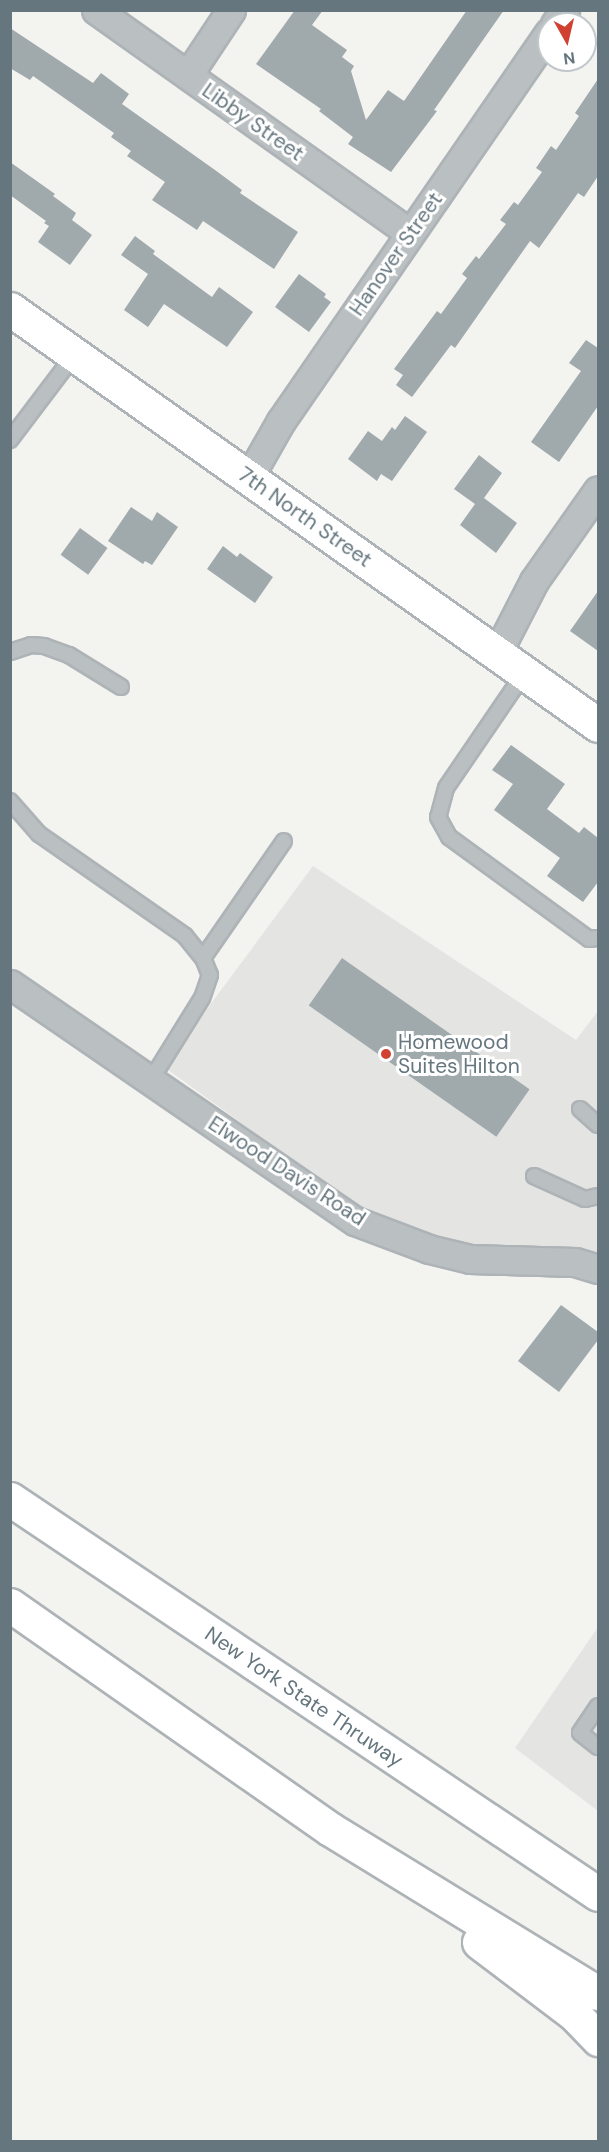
<!DOCTYPE html>
<html>
<head>
<meta charset="utf-8">
<style>
	body { margin:0 }
	#map { position:relative; width:609px; height:2152px; overflow:hidden; background:#f3f3f0; font-family:"DM Sans",sans-serif }
	div>[style] { position:absolute }
	.built>* { inset:0; background:#e4e4e3 }
	.building>* { inset:0; background:#a0a9ac; transform-origin:0 0 }
	.roads { filter:drop-shadow(2px 0 #adb3b6) drop-shadow(-2px 0 #adb3b6) drop-shadow(0 2px #adb3b6) drop-shadow(0 -2px #adb3b6) }
	.lane>* { height:14px; margin:-7px; padding:0 7px; transform-origin:7px; border-radius:7px; background:#babfc1 }
	.street>* { height:27px; margin:-13.5px; padding:0 13.5px; transform-origin:13.5px; border-radius:13.5px; background:#babfc1 }
	.secondary>* { height:33px; margin:-16.5px; padding:0 16.5px; transform-origin:16.5px; border-radius:16.5px; background:#fff }
	.highway>* { height:33px; margin:-16.5px; padding:0 16.5px; transform-origin:16.5px; border-radius:16.5px; background:#fff }
	.dots>* { width:16px; height:16px; translate:-50% -50%; box-sizing:border-box; border:3px solid #fff; border-radius:50% }
	span { translate:-50% -50%; white-space:nowrap; text-align:center; line-height:1.15; -webkit-text-stroke:6px #fff; paint-order:stroke }
	.street-label { font-size:21px; color:#65767e }
	.poi-label { font-size:21px; color:#65767e }
	.left { translate:0 -50%; text-align:left }
	.frame { position:absolute; inset:0; border:12px solid #65767e; pointer-events:none }
	.north { position:absolute; left:537px; top:12px; width:60px; height:60px; box-sizing:border-box; background:#fff; border:2px solid #c1c8cb; border-radius:50%; rotate:172deg; font-size:16px; font-weight:700; line-height:24px; text-align:center; color:#65767e }
	.north::after { content:''; display:block; margin:auto; width:21px; height:27px; background:#d14132; clip-path:polygon(50% 0,100% 100%,50% 72%,0 100%) }
</style>
</head>
<body>
<div id="map">
	<div class="built">
		<i style="clip-path:polygon(313px 866px,576px 1040px,598px 1011px,598px 1253px,468px 1245px,436px 1241px,367px 1214px,164px 1067px)"></i>
		<i style="clip-path:polygon(598px 1627px,598px 1811px,515px 1748px)"></i>
	</div>
	<div class="building">
		<i style="clip-path:polygon(295px 10px,323px 10px,312px 25px,347px 50px,342px 57px,354px 66px,351px 71px,366px 120px,388px 90px,404px 101px,467px 10px,504px 10px,434px 110px,437px 111px,391px 172px,348px 144px,353px 137px,319px 111px,321px 109px,256px 64px)"></i>
		<i style="clip-path:polygon(10px 28px,93px 83px,101px 73px,129px 94px,122px 104px,215px 170px,242px 190px,240px 193px,298px 232px,274px 269px,203px 221px,197px 230px,152px 200px,165px 182px,127px 156px,131px 151px,111px 137px,114px 133px,33px 76px,30px 80px,10px 68px)"></i>
		<i style="clip-path:polygon(598px 79px,598px 176px,584px 197px,578px 193px,539px 248px,530px 241px,455px 348px,451px 345px,412px 397px,396px 385px,403px 375px,394px 369px,437px 311px,441px 314px,467px 278px,462px 274px,476px 256px,479px 259px,506px 224px,500px 220px,514px 202px,518px 205px,542px 172px,536px 168px,551px 146px,556px 150px,579px 116px,575px 113px)"></i>
		<i style="clip-path:polygon(10px 162px,55px 194px,53px 196px,76px 213px,72px 220px,92px 235px,70px 265px,38px 242px,49px 226px,44px 223px,46px 221px,10px 195px)"></i>
		<i style="clip-path:polygon(135px 236px,155px 251px,153px 254px,212px 297px,219px 287px,253px 312px,227px 347px,164px 304px,148px 327px,124px 310px,148px 274px,121px 255px)"></i>
		<i style="clip-path:polygon(299px 274px,326px 294px,324px 297px,331px 302px,309px 332px,275px 307px)"></i>
		<i style="clip-path:polygon(586px 340px,598px 348px,598px 406px,559px 462px,531px 442px,581px 371px,569px 363px)"></i>
		<i style="clip-path:polygon(405px 416px,427px 432px,392px 481px,381px 474px,377px 481px,348px 459px,368px 431px,382px 441px,392px 427px,395px 430px)"></i>
		<i style="clip-path:polygon(479px 455px,502px 473px,484px 498px,517px 523px,496px 553px,460px 525px,475px 504px,454px 489px)"></i>
		<i style="clip-path:polygon(131px 507px,152px 521px,157px 512px,178px 527px,152px 565px,145px 561px,143px 564px,108px 541px)"></i>
		<i style="left:80px;top:528px;width:34px;height:33px;rotate:36deg"></i>
		<i style="clip-path:polygon(223px 546px,237px 557px,240px 553px,273px 577px,255px 603px,207px 569px)"></i>
		<i style="clip-path:polygon(598px 591px,598px 651px,570px 631px)"></i>
		<i style="clip-path:polygon(511px 745px,565px 784px,547px 809px,579px 833px,584px 827px,598px 838px,598px 882px,583px 902px,547px 876px,560px 858px,494px 810px,513px 784px,492px 770px)"></i>
		<i style="left:342px;top:958px;width:229px;height:58px;rotate:35deg"></i>
		<i style="clip-path:polygon(561px 1305px,598px 1332px,598px 1340px,559px 1392px,518px 1361px)"></i>
	</div>
	<div class="roads">
		<div class="lane">
			<i style="left:10px;top:440px;width:108px;rotate:-52.9deg"></i>
			<i style="left:10px;top:652px;width:22px;rotate:-18deg"></i>
			<i style="left:31px;top:645px;width:13px;rotate:4deg"></i>
			<i style="left:44px;top:646px;width:27px;rotate:20deg"></i>
			<i style="left:69px;top:655px;width:61px;rotate:31.6deg"></i>
			<i style="left:525px;top:672px;width:140px;rotate:124.3deg"></i>
			<i style="left:446px;top:788px;width:30px;rotate:105deg"></i>
			<i style="left:438px;top:817px;width:23px;rotate:61deg"></i>
			<i style="left:449px;top:837px;width:173px;rotate:36.1deg"></i>
			<i style="left:589px;top:939px;width:9px;rotate:-6deg"></i>
			<i style="left:10px;top:801px;width:44px;rotate:48.7deg"></i>
			<i style="left:39px;top:834px;width:178px;rotate:34.9deg"></i>
			<i style="left:185px;top:936px;width:28px;rotate:51deg"></i>
			<i style="left:203px;top:958px;width:18px;rotate:68deg"></i>
			<i style="left:210px;top:975px;width:24px;rotate:109deg"></i>
			<i style="left:202px;top:998px;width:97px;rotate:121.9deg"></i>
			<i style="left:203px;top:958px;width:142px;rotate:-55.3deg"></i>
			<i style="left:580px;top:1109px;width:24px;rotate:42deg"></i>
			<i style="left:534px;top:1176px;width:56px;rotate:24.3deg"></i>
			<i style="left:585px;top:1199px;width:13px;rotate:-13deg"></i>
			<i style="left:598px;top:1706px;width:32px;rotate:124deg"></i>
			<i style="left:580px;top:1733px;width:23px;rotate:38deg"></i>
		</div>
		<div class="street">
			<i style="left:96px;top:10px;width:385px;rotate:35.4deg"></i>
			<i style="left:555px;top:24px;width:17px;rotate:-54deg"></i>
			<i style="left:188px;top:75px;width:78px;rotate:-56.5deg"></i>
			<i style="left:249px;top:477px;width:64px;rotate:-60.3deg"></i>
			<i style="left:281px;top:421px;width:472px;rotate:-55.4deg"></i>
			<i style="left:497px;top:653px;width:81px;rotate:-62.8deg"></i>
			<i style="left:534px;top:581px;width:111px;rotate:-54.9deg"></i>
			<i style="left:10px;top:984px;width:419px;rotate:34.5deg"></i>
			<i style="left:355px;top:1221px;width:79px;rotate:20.7deg"></i>
			<i style="left:429px;top:1249px;width:42px;rotate:13.7deg"></i>
			<i style="left:470px;top:1259px;width:105px;rotate:1.6deg"></i>
			<i style="left:575px;top:1262px;width:24px;rotate:17deg"></i>
		</div>
		<div class="secondary">
			<i style="left:10px;top:309px;width:720px;rotate:35.28deg"></i>
		</div>
		<div class="highway">
			<i style="left:10px;top:1499px;width:708px;rotate:33.89deg"></i>
			<i style="left:10px;top:1605px;width:391px;rotate:35deg"></i>
			<i style="left:330px;top:1829px;width:314px;rotate:31.5deg"></i>
			<i style="left:479px;top:1942px;width:119px;rotate:37.2deg"></i>
			<i style="left:574px;top:2014px;width:35px;rotate:46deg"></i>
		</div>
	</div>
	<div class="dots">
		<i style="left:386px;top:1054px;background:#d14132"></i>
	</div>
	<div class="street-label">
		<span style="left:253px;top:122px;rotate:35deg">Libby Street</span>
		<span style="left:396px;top:254px;rotate:-55deg">Hanover Street</span>
		<span style="left:305px;top:517px;rotate:35deg">7th North Street</span>
		<span style="left:287px;top:1171px;rotate:33deg">Elwood Davis Road</span>
		<span style="left:304px;top:1697px;rotate:34deg">New York State Thruway</span>
	</div>
	<div class="poi-label">
		<span class="left" style="left:398px;top:1054px">Homewood<br>Suites Hilton</span>
	</div>
	<div class="frame"></div>
	<div class="north">N</div>
</div>
</body>
</html>
